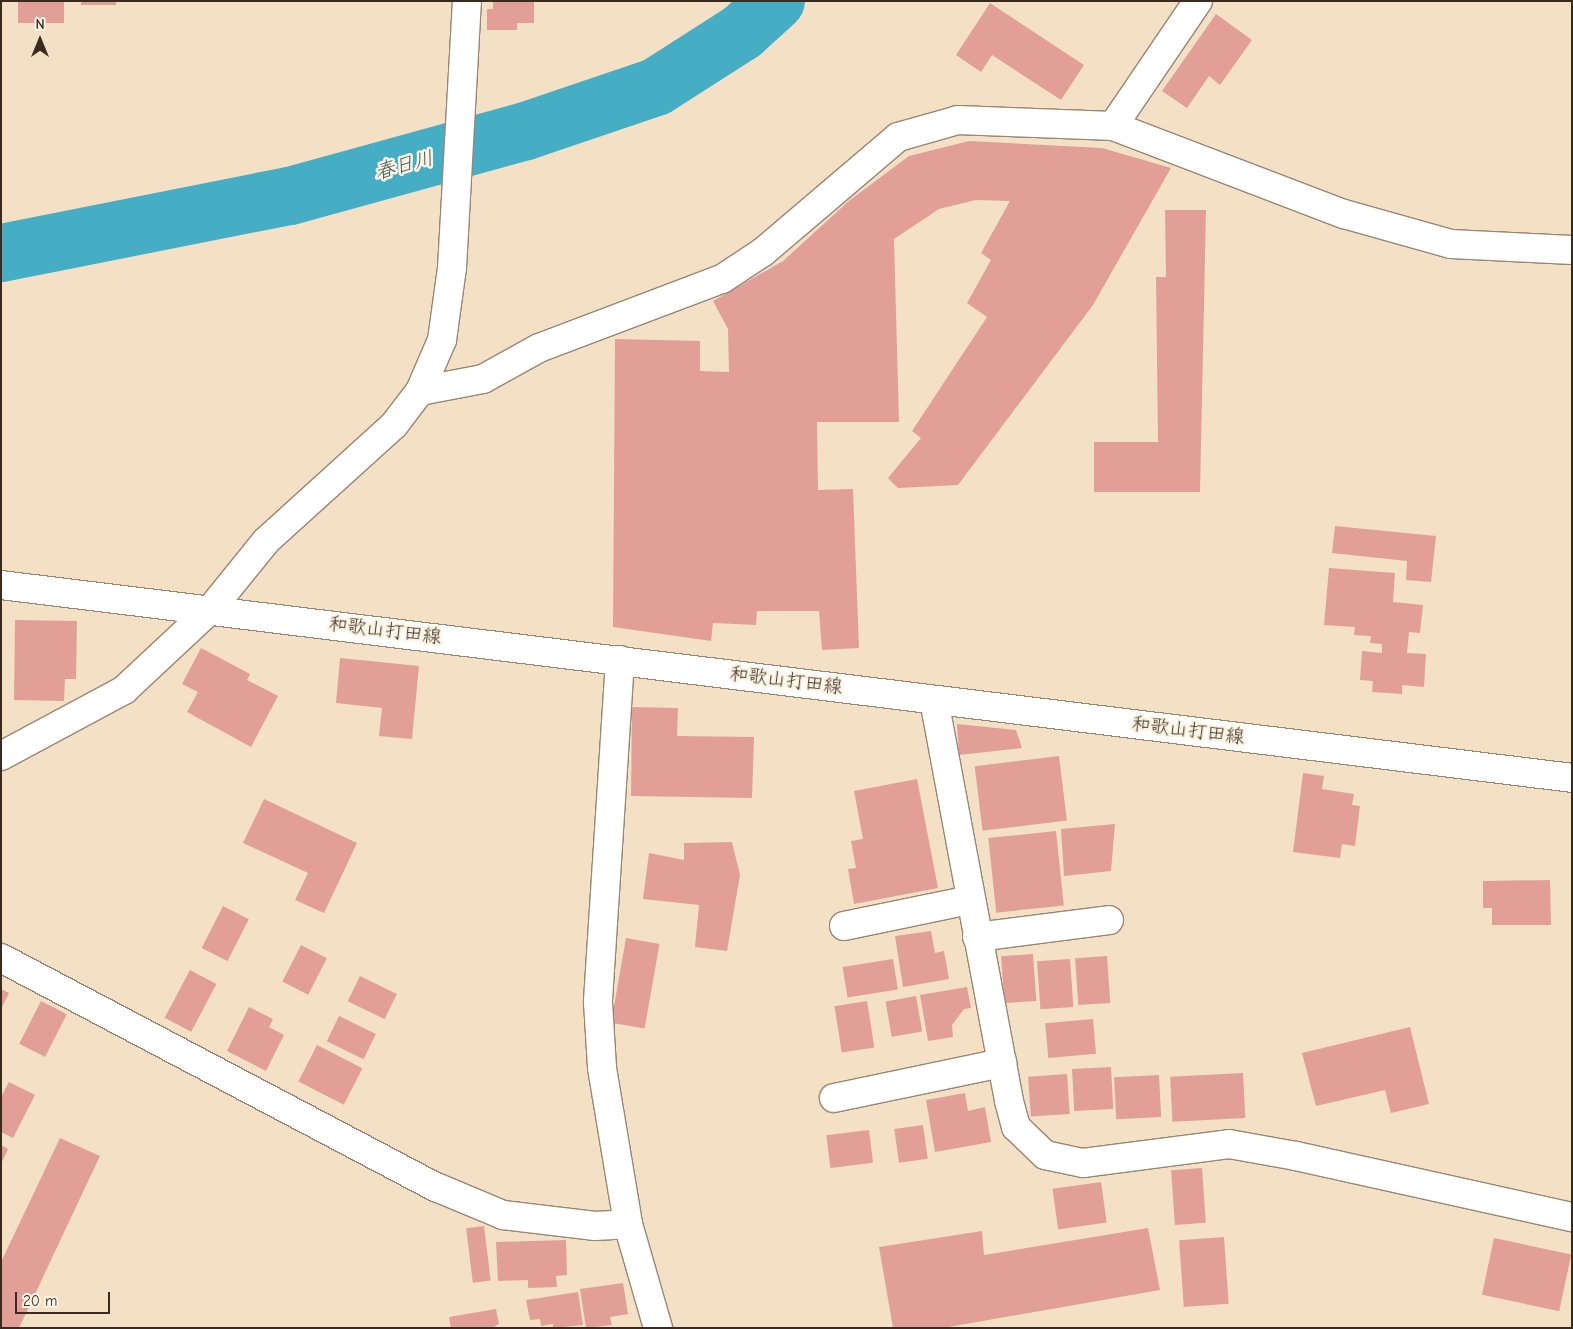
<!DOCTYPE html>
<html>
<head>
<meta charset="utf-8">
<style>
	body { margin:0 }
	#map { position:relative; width:1573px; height:1329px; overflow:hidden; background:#f4e1c5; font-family:"Comic Neue","Klee One",sans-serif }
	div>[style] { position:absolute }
	.river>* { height:58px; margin:-29px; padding:0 29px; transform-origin:29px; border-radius:29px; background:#45aec4 }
	.building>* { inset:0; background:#e19f98; transform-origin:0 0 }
	.roads { filter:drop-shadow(1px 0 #988672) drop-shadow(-1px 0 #988672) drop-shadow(0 1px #988672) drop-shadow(0 -1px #988672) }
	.minor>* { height:28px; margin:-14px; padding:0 14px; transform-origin:14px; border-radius:14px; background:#fff }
	.major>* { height:28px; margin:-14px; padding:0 14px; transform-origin:14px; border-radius:14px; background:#fff }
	span { translate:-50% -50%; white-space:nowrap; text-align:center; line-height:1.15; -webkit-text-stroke:5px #fcf5e5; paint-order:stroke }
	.street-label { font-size:19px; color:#3b2a1e }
	.water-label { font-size:20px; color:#3e5858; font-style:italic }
	.frame { position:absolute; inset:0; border:2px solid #3b2a1e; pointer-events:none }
	.north { position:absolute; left:15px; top:15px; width:50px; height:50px; -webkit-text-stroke:4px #fcf5e5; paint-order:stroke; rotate:0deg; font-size:14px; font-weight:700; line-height:20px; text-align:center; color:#3b2a1e }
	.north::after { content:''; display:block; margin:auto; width:18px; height:22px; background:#3b2a1e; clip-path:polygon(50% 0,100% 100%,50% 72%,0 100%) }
	.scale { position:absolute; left:15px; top:1292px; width:95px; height:22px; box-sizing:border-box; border:2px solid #3b2a1e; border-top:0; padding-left:6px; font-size:15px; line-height:18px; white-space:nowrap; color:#3b2a1e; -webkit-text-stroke:4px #fcf5e5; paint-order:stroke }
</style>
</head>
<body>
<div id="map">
	<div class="river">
		<i style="left:1px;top:253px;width:295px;rotate:-11.2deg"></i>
		<i style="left:290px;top:196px;width:245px;rotate:-15.4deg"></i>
		<i style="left:526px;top:131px;width:137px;rotate:-18.7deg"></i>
		<i style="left:656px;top:87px;width:102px;rotate:-32.6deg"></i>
		<i style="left:742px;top:32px;width:46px;rotate:-42.4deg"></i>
	</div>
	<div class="building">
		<i style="left:18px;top:1px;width:46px;height:22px"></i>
		<i style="left:81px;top:1px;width:35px;height:4px"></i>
		<i style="clip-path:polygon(534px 1px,534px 23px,517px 23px,517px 30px,487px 30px,487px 9px,493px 9px,493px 2px)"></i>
		<i style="clip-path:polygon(990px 3px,1084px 65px,1061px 100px,992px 55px,981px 72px,956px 55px)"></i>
		<i style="clip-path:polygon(1216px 14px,1252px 40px,1220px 85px,1209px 76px,1187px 108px,1162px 91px)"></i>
		<i style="clip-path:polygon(969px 141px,1102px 148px,1171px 168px,1093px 305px,958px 485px,898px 488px,888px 478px,921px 438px,912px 431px,987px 317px,967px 303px,991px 260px,981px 253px,1010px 201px,976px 200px,939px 209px,894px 239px,899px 422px,817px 422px,818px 490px,853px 489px,859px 648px,822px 650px,819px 611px,757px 611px,756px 625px,713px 623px,711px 641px,613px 627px,615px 339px,700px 341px,700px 371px,729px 372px,728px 329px,713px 301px,783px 261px,850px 200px,909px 156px)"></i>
		<i style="clip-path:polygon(1165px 210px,1206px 210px,1200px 492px,1094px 492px,1094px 442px,1158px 442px,1156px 277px,1166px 277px)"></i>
		<i style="clip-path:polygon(1335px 526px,1436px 536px,1431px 582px,1406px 580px,1407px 561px,1332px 553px)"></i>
		<i style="clip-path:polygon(1329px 568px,1395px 573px,1393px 602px,1423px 605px,1420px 633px,1409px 632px,1407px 653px,1426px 654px,1424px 687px,1402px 685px,1402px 694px,1372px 692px,1373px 681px,1360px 680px,1362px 651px,1382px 653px,1382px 644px,1370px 643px,1371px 636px,1354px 635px,1355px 627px,1324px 625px)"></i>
		<i style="clip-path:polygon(15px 620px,77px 621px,76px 679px,65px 679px,64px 701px,14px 700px)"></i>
		<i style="clip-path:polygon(201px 648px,250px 674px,247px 680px,278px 696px,251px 747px,187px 712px,198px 692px,182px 684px)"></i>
		<i style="clip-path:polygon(340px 658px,419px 666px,412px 739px,379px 736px,382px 708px,336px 703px)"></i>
		<i style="clip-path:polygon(632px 707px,678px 708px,677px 736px,754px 737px,752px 798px,631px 796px)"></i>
		<i style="clip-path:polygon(957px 724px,1016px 730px,1022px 748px,959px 755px)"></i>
		<i style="left:1059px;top:756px;width:65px;height:85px;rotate:83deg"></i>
		<i style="clip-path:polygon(1303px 773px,1324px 776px,1322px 789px,1354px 794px,1352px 805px,1360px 806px,1355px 846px,1342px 844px,1340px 858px,1293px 852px)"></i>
		<i style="clip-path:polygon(917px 779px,938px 888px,854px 904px,848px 869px,856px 868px,851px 841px,863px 839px,854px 791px)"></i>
		<i style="clip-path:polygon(264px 799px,357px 843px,324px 913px,295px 900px,308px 873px,243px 843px)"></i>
		<i style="clip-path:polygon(1115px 824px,1111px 871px,1064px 876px,1061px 829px)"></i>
		<i style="left:1056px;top:831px;width:75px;height:68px;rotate:84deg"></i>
		<i style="clip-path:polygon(732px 842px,740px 875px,727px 951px,695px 947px,699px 905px,643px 899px,649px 853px,684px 860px,684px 843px)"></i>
		<i style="clip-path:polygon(1550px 880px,1551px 925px,1492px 925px,1492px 908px,1483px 908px,1483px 881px)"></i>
		<i style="left:223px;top:906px;width:29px;height:47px;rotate:27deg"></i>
		<i style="clip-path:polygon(931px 931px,935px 953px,944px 951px,949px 979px,903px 987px,895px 936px)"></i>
		<i style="left:626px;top:938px;width:34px;height:86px;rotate:10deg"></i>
		<i style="left:301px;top:945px;width:29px;height:41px;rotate:27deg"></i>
		<i style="left:1033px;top:954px;width:47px;height:32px;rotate:86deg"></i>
		<i style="left:1107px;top:956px;width:47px;height:32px;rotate:86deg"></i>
		<i style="left:893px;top:959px;width:31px;height:51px;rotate:81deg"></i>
		<i style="left:1070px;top:959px;width:48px;height:33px;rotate:86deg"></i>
		<i style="left:190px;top:970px;width:30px;height:54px;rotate:28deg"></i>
		<i style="left:360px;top:976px;width:41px;height:28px;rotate:26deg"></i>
		<i style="clip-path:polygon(967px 987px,971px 1008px,964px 1009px,952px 1025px,953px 1037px,928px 1041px,920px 995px)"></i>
		<i style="clip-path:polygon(1px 989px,9px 993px,1px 1009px)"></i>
		<i style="left:916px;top:996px;width:36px;height:31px;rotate:80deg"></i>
		<i style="left:41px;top:1001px;width:29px;height:48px;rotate:27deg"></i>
		<i style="left:867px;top:1001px;width:47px;height:33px;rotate:81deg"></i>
		<i style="clip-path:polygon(249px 1007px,273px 1019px,269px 1027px,284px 1035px,266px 1071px,227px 1051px)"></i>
		<i style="left:339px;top:1016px;width:41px;height:28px;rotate:26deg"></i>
		<i style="left:1093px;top:1019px;width:35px;height:48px;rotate:85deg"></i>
		<i style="clip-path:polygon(1410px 1027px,1429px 1104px,1391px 1113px,1385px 1090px,1316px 1106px,1302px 1053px)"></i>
		<i style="left:317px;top:1045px;width:51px;height:41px;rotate:27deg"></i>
		<i style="left:1111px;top:1067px;width:42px;height:39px;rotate:87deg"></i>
		<i style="left:1243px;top:1073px;width:45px;height:73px;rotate:87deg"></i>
		<i style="left:1067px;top:1074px;width:40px;height:39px;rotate:86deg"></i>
		<i style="left:1159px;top:1075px;width:42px;height:45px;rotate:87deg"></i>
		<i style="clip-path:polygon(9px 1082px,35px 1095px,13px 1138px,1px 1132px,1px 1097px)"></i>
		<i style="clip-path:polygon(965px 1093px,968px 1111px,985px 1107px,991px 1142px,935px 1152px,926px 1100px)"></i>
		<i style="left:923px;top:1125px;width:34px;height:29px;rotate:82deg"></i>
		<i style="left:869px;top:1130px;width:33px;height:43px;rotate:83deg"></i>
		<i style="clip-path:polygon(60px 1138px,100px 1156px,19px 1328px,1px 1328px,1px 1262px)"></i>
		<i style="clip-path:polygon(1px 1145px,8px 1149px,1px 1164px)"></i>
		<i style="left:1202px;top:1168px;width:55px;height:31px;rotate:86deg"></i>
		<i style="left:1101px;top:1182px;width:41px;height:49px;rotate:82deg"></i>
		<i style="left:484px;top:1226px;width:55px;height:18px;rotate:83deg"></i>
		<i style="clip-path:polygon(1148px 1228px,1160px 1290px,943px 1328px,893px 1328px,879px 1247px,982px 1231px,984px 1255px)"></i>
		<i style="left:1224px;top:1237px;width:67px;height:45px;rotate:86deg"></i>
		<i style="left:1494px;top:1238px;width:79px;height:58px;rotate:12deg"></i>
		<i style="clip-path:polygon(566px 1240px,567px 1275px,556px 1276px,557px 1287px,528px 1288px,528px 1280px,498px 1281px,496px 1242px)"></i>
		<i style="clip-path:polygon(623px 1283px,628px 1314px,610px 1317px,612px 1325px,586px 1328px,580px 1289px)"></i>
		<i style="clip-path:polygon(578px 1292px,583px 1325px,553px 1328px,553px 1324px,541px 1326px,540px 1319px,530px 1320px,526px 1300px)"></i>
		<i style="clip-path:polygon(496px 1309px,499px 1324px,492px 1328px,451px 1328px,449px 1317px)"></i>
	</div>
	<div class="roads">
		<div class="minor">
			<i style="left:1113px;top:126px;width:151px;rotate:-55.8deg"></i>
			<i style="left:420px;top:391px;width:64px;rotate:-10.8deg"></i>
			<i style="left:483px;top:379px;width:64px;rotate:-29deg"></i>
			<i style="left:539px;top:348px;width:196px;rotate:-20.7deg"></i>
			<i style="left:722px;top:279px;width:49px;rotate:-33.4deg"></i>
			<i style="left:763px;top:252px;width:177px;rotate:-40.4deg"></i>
			<i style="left:898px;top:137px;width:62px;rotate:-15.8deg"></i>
			<i style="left:958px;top:120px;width:155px;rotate:2.2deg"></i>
			<i style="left:1113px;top:126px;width:247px;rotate:20.9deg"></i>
			<i style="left:1344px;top:214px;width:111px;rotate:15.7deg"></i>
			<i style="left:1451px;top:244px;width:121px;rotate:2.8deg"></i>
			<i style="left:620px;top:660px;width:343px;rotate:93.7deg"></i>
			<i style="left:598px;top:1002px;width:66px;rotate:86.5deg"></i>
			<i style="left:602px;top:1068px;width:158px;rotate:80.5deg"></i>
			<i style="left:628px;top:1224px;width:108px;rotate:73.9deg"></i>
			<i style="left:934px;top:700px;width:408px;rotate:79.4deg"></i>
			<i style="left:1009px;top:1101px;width:27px;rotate:75deg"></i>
			<i style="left:1016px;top:1127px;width:40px;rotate:44deg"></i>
			<i style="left:1045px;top:1155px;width:39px;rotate:12deg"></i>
			<i style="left:1083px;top:1163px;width:147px;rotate:-7.4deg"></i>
			<i style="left:1229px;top:1144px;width:68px;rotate:10.2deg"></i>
			<i style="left:1296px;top:1156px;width:283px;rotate:12.5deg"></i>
			<i style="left:1px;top:756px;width:140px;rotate:-28.2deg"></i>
			<i style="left:124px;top:690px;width:119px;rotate:-43deg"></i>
			<i style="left:211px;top:609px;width:87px;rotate:-51deg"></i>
			<i style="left:266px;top:541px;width:173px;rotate:-42.2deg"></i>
			<i style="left:394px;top:425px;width:43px;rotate:-52.6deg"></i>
			<i style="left:420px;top:391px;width:56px;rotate:-66.7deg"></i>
			<i style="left:442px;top:340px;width:73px;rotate:-82.1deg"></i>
			<i style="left:452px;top:268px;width:267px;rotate:-86.8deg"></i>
			<i style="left:844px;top:926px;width:129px;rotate:-11.7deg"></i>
			<i style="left:977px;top:937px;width:133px;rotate:-7.3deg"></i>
			<i style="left:1px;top:958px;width:492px;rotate:27.8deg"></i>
			<i style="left:436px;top:1187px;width:73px;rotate:22.7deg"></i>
			<i style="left:503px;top:1215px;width:93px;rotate:6.8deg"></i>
			<i style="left:595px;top:1226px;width:33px;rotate:-3deg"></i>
			<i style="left:834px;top:1098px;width:172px;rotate:-11.8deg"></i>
		</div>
		<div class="major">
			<i style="left:1px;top:585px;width:1583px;rotate:7deg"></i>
		</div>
	</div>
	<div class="street-label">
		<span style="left:385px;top:631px;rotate:7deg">和歌山打田線</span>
		<span style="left:786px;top:681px;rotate:7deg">和歌山打田線</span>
		<span style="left:1188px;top:731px;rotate:7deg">和歌山打田線</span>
	</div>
	<div class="water-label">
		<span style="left:404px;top:165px;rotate:-15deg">春日川</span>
	</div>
	<div class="frame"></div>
	<div class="north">N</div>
	<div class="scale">20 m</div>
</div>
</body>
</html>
